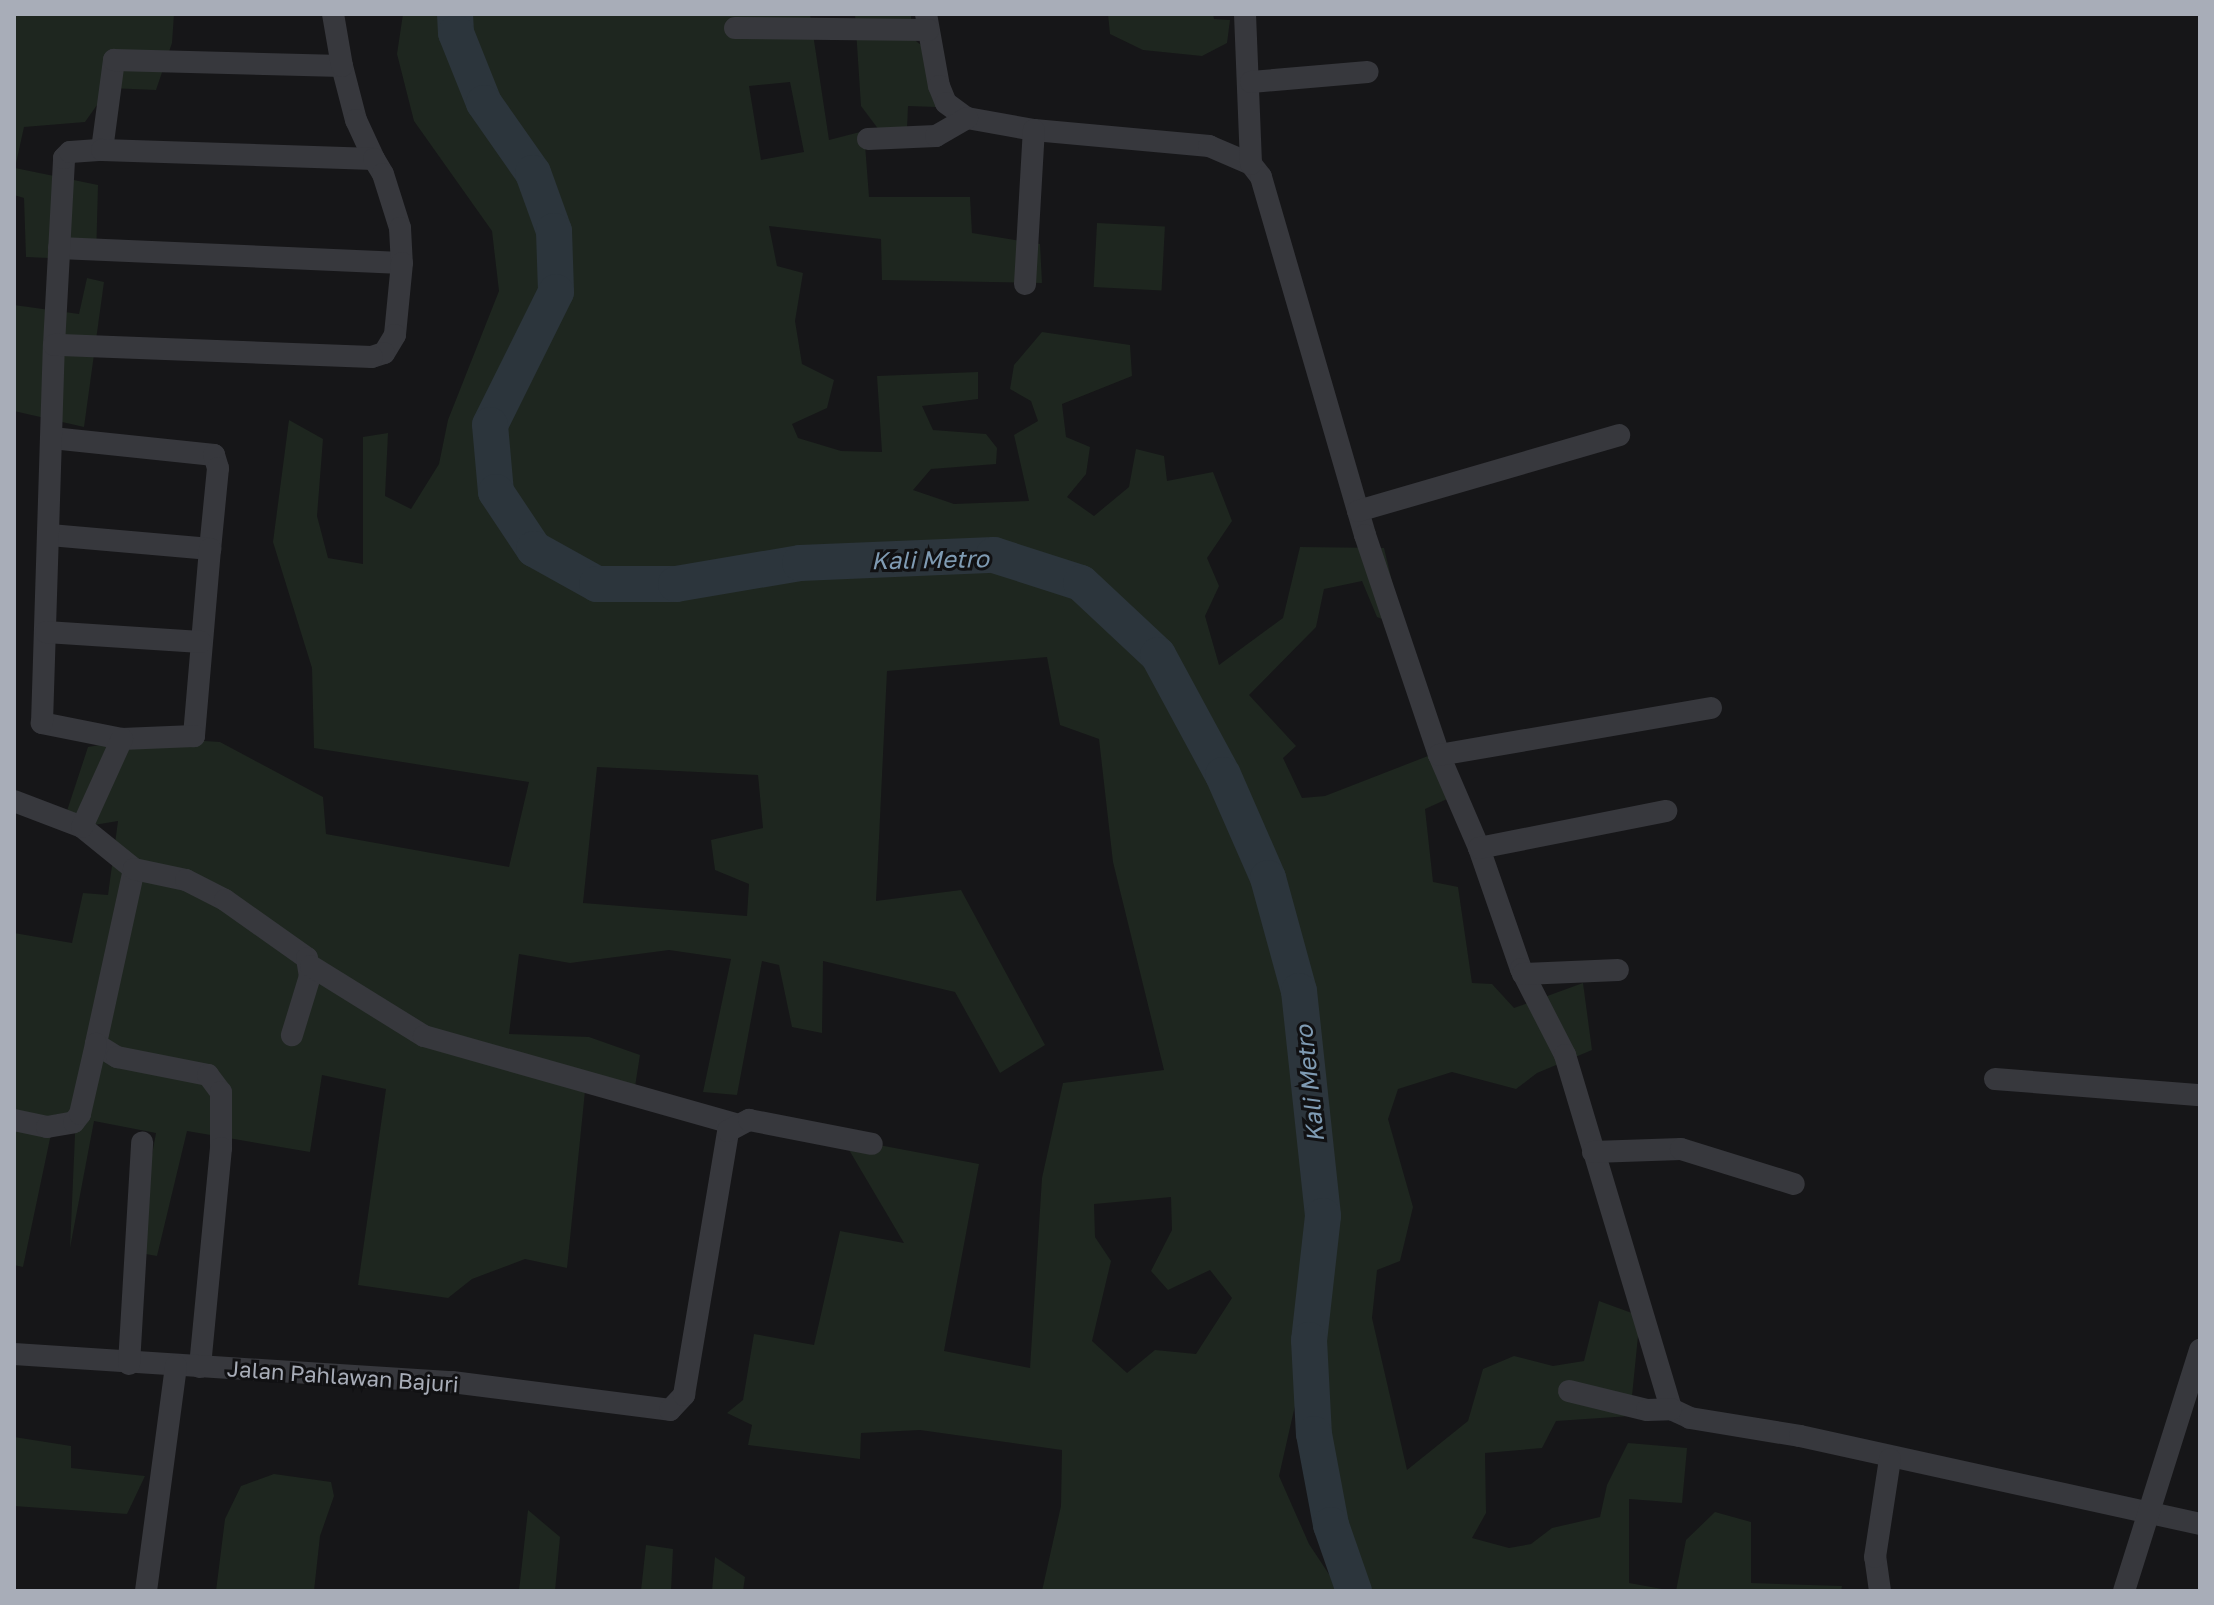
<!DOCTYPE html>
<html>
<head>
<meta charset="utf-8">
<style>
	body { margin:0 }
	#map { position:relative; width:2214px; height:1605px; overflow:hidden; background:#161618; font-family:"Golos Text",sans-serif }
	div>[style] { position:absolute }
	.green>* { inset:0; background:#1e261f; transform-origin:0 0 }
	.river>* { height:36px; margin:-18px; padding:0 18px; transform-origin:18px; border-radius:18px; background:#2c353c }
	.minor>* { height:22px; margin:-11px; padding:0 11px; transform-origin:11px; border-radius:11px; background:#37383d }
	span { translate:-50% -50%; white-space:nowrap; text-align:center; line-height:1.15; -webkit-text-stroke:6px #111113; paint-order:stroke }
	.street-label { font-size:22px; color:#a8adb8 }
	.water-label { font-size:24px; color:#7f9bb3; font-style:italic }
	.frame { position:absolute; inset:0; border:16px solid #a8adb8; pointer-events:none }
</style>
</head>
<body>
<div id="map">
	<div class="green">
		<i style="clip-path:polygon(14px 14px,174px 14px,172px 43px,156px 90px,109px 88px,85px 122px,24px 127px,15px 168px,98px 185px,96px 260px,26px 257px,24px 198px,14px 195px)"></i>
		<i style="clip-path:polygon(evenodd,403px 14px,450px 14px,455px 27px,455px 14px,810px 14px,829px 140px,864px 131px,869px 197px,970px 197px,972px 233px,1040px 244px,1042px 283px,882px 280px,881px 239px,769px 226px,777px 266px,803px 273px,795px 321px,802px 364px,834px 380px,827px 408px,792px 424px,798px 438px,841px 451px,882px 452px,877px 376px,978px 372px,978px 399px,922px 406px,933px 430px,986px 434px,997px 448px,996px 464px,931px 469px,913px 490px,954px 504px,1029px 501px,1014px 435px,1038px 421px,1031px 401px,1010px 389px,1014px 365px,1042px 332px,1130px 345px,1132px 376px,1062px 404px,1066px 437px,1090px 447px,1086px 474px,1067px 497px,1094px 516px,1129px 487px,1136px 449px,1164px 456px,1167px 481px,1213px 472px,1232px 521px,1207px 558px,1219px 586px,1205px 616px,1219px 665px,1283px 618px,1300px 547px,1384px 548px,1399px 611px,1395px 624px,1377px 617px,1362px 581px,1324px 589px,1316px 627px,1249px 695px,1296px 746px,1283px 758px,1302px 798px,1325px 796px,1446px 749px,1458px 794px,1425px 809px,1433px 882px,1458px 887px,1472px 983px,1492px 984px,1514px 1008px,1583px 983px,1592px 1050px,1537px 1073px,1516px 1089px,1452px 1072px,1398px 1089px,1388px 1119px,1413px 1207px,1400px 1261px,1377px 1270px,1372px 1318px,1407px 1470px,1468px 1421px,1483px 1369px,1514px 1356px,1553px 1366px,1584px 1361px,1599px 1301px,1640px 1316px,1630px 1416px,1556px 1421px,1542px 1448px,1485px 1453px,1486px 1513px,1472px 1538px,1509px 1548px,1531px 1544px,1552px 1528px,1600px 1517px,1607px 1485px,1628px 1443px,1687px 1448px,1682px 1503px,1629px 1499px,1629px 1583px,1673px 1591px,1354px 1591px,1331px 1525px,1314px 1434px,1309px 1344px,1279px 1476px,1309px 1544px,1340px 1591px,1042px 1591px,1061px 1506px,1062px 1450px,920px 1430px,861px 1433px,860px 1459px,748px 1445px,752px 1425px,727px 1413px,743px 1400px,754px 1334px,814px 1345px,840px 1231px,904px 1243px,842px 1138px,979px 1164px,944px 1351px,1030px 1368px,1042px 1178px,1063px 1083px,1164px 1070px,1113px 862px,1099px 739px,1060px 725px,1047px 657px,887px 671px,876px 901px,961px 890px,1045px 1045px,1000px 1073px,955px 992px,823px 961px,822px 1033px,792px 1027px,779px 965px,762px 961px,737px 1095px,703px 1092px,731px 959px,669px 950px,570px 963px,519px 954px,509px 1034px,589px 1037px,640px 1055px,634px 1093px,585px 1091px,567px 1268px,525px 1259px,472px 1279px,448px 1298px,358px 1285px,386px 1089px,322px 1075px,310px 1152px,187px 1131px,157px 1256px,134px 1252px,156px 1133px,94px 1121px,70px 1248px,76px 1112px,55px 1115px,23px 1267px,14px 1265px,14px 933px,72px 943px,83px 893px,108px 895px,118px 821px,82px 827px,64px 820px,88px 747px,144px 737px,220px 742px,323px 797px,326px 834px,509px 867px,529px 782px,314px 748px,312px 668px,273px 542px,289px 420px,323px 439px,317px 516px,328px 558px,363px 564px,363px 437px,388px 433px,385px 496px,411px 509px,439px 464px,448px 420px,499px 291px,492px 231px,414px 121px,397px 54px,403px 14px,790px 82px,804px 152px,761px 160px,749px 86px,790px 82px,403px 14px,597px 767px,758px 775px,763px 828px,711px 840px,715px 870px,749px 884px,747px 916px,583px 903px,597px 767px,403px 14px,1171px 1197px,1172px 1230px,1151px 1271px,1168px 1290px,1210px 1270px,1232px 1298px,1196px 1354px,1155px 1350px,1127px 1373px,1092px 1341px,1111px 1261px,1095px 1237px,1094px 1204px,1171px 1197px)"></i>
		<i style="clip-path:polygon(855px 14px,911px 14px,912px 38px,921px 45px,937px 107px,908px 106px,907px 129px,879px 130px,861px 106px)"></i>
		<i style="clip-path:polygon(1108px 14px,1213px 14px,1214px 19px,1230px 20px,1227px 43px,1202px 56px,1143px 50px,1110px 34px)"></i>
		<i style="left:1097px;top:223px;width:68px;height:64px;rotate:3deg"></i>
		<i style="clip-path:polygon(87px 278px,104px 282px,84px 427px,14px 411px,14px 305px,79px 314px)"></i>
		<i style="clip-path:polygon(14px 1437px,71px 1446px,71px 1468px,145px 1476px,127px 1514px,14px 1506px)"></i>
		<i style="clip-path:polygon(274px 1474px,331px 1482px,334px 1496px,320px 1536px,314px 1591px,216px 1591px,225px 1519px,241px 1486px)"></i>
		<i style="clip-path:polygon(528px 1510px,560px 1537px,555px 1591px,519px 1591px)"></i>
		<i style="clip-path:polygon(1715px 1512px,1751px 1522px,1751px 1583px,1842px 1586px,1841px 1591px,1676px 1591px,1686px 1540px)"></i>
		<i style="clip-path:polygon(646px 1545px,673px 1549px,671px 1591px,641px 1591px)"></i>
		<i style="clip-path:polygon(715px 1557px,745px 1577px,743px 1591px,712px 1591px)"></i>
	</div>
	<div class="river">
		<i style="left:455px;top:14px;width:19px;rotate:87deg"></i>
		<i style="left:456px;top:33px;width:75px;rotate:68.2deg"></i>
		<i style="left:484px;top:103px;width:85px;rotate:55deg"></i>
		<i style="left:533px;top:173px;width:62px;rotate:70.1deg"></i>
		<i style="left:554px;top:231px;width:61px;rotate:88.1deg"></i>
		<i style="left:556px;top:292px;width:148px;rotate:116.4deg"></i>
		<i style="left:490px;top:425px;width:67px;rotate:84.9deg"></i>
		<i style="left:496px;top:492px;width:69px;rotate:56.3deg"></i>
		<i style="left:534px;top:549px;width:72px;rotate:29.1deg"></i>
		<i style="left:597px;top:584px;width:79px"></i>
		<i style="left:676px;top:584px;width:126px;rotate:-9.6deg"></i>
		<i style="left:800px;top:563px;width:194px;rotate:-2.4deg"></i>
		<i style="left:994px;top:555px;width:91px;rotate:17.8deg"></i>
		<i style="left:1081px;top:583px;width:105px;rotate:43.1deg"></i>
		<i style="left:1158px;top:655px;width:136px;rotate:61.6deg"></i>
		<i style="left:1223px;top:775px;width:112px;rotate:66.4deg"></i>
		<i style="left:1268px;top:878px;width:117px;rotate:74.7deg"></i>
		<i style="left:1299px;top:991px;width:226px;rotate:83.9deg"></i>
		<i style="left:1323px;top:1216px;width:125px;rotate:96.4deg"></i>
		<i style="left:1309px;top:1340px;width:94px;rotate:87deg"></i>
		<i style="left:1314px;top:1434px;width:93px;rotate:79.4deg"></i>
		<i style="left:1331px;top:1525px;width:70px;rotate:70.8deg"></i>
	</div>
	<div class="minor">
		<i style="left:926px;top:14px;width:73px;rotate:79.8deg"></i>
		<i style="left:939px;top:86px;width:18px;rotate:68deg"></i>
		<i style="left:946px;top:103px;width:26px;rotate:36deg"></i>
		<i style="left:967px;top:118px;width:68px;rotate:10.2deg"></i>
		<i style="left:1034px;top:130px;width:176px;rotate:5.2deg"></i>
		<i style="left:1209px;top:146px;width:46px;rotate:23.2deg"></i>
		<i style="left:1251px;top:164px;width:16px;rotate:52deg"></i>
		<i style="left:1261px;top:177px;width:373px;rotate:73.8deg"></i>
		<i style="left:1365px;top:535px;width:232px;rotate:71.4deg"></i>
		<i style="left:1439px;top:755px;width:101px;rotate:66.7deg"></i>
		<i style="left:1479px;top:848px;width:128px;rotate:70.9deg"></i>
		<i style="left:1521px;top:969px;width:97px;rotate:62.9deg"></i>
		<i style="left:1565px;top:1055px;width:370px;rotate:73.3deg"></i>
		<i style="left:1671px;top:1409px;width:21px;rotate:25deg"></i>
		<i style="left:1690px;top:1418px;width:111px;rotate:9.3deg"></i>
		<i style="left:1800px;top:1436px;width:410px;rotate:12.4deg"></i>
		<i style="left:1245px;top:14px;width:150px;rotate:87.7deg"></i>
		<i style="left:735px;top:28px;width:193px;rotate:0.6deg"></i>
		<i style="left:342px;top:66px;width:56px;rotate:75.5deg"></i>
		<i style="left:356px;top:120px;width:43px;rotate:65.2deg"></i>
		<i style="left:1251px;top:82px;width:117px;rotate:-4.9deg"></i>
		<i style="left:868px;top:139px;width:68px;rotate:-2.5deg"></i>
		<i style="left:936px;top:136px;width:36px;rotate:-30deg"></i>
		<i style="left:102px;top:150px;width:91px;rotate:-82.4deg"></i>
		<i style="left:114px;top:60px;width:228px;rotate:1.5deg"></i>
		<i style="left:342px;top:66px;width:53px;rotate:-99.8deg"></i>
		<i style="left:59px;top:248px;width:343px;rotate:2.5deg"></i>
		<i style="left:1025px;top:284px;width:154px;rotate:-86.7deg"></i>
		<i style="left:52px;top:438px;width:163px;rotate:6deg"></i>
		<i style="left:214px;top:455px;width:14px;rotate:73deg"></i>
		<i style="left:218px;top:468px;width:81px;rotate:95.6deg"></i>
		<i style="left:1358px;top:511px;width:272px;rotate:-16.2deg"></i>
		<i style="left:50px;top:535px;width:161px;rotate:5deg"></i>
		<i style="left:210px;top:549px;width:188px;rotate:94.9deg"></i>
		<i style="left:194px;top:736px;width:72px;rotate:177.6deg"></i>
		<i style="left:122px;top:739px;width:82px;rotate:-168.7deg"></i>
		<i style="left:42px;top:723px;width:378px;rotate:-88.2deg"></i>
		<i style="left:54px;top:345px;width:187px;rotate:-86.9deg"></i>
		<i style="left:64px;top:158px;width:8px;rotate:-45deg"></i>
		<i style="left:70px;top:152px;width:32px;rotate:-4deg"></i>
		<i style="left:102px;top:150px;width:272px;rotate:1.9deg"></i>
		<i style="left:374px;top:159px;width:17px;rotate:59deg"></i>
		<i style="left:383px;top:174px;width:57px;rotate:72.5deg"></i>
		<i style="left:400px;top:228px;width:35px;rotate:87deg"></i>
		<i style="left:402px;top:263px;width:72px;rotate:95.6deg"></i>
		<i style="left:395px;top:335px;width:21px;rotate:121deg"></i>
		<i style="left:384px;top:353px;width:13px;rotate:162deg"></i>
		<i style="left:372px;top:357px;width:318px;rotate:-177.8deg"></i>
		<i style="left:46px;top:632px;width:155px;rotate:3.7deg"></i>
		<i style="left:1439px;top:755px;width:276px;rotate:-9.8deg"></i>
		<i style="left:14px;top:801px;width:73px;rotate:20.9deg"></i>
		<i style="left:82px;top:827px;width:67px;rotate:38.9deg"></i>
		<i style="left:134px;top:869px;width:179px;rotate:102.3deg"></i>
		<i style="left:96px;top:1044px;width:25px;rotate:32deg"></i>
		<i style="left:117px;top:1057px;width:93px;rotate:11.2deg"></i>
		<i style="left:208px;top:1075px;width:21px;rotate:53deg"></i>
		<i style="left:221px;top:1092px;width:56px;rotate:90deg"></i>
		<i style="left:221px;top:1148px;width:220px;rotate:95.5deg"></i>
		<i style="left:82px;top:827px;width:97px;rotate:-65.6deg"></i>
		<i style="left:1479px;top:848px;width:191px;rotate:-11.2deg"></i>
		<i style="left:134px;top:869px;width:53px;rotate:11.9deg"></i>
		<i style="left:186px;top:880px;width:44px;rotate:27.1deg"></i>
		<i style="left:225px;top:900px;width:100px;rotate:35.3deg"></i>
		<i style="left:307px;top:958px;width:18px;rotate:81deg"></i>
		<i style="left:310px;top:976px;width:62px;rotate:107deg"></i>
		<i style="left:311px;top:966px;width:133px;rotate:31.8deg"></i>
		<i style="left:424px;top:1036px;width:322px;rotate:15.8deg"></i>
		<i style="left:1523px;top:974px;width:95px;rotate:-2.4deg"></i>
		<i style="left:1995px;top:1079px;width:206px;rotate:4.5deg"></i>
		<i style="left:14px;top:1120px;width:34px;rotate:12deg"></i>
		<i style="left:47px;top:1127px;width:27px;rotate:-10deg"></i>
		<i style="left:74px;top:1122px;width:10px;rotate:-53deg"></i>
		<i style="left:80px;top:1114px;width:72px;rotate:-77.1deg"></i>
		<i style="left:1593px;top:1152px;width:88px;rotate:-2deg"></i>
		<i style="left:1681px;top:1149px;width:118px;rotate:17.2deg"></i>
		<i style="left:14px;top:1354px;width:439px;rotate:3.7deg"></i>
		<i style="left:452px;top:1382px;width:220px;rotate:7.3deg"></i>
		<i style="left:670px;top:1410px;width:21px;rotate:-47deg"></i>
		<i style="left:684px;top:1395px;width:268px;rotate:-80.5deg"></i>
		<i style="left:728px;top:1131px;width:24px;rotate:-28deg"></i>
		<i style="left:749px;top:1120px;width:125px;rotate:11deg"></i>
		<i style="left:129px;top:1364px;width:222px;rotate:-86.6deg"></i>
		<i style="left:1569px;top:1391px;width:80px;rotate:13.7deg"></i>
		<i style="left:1647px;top:1410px;width:24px;rotate:-2deg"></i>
		<i style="left:146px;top:1591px;width:227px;rotate:-82.4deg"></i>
		<i style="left:1880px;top:1591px;width:34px;rotate:-98deg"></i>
		<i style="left:1875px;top:1557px;width:99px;rotate:-81.3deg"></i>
		<i style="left:2124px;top:1591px;width:253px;rotate:-72.5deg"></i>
	</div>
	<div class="street-label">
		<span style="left:343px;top:1376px;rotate:4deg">Jalan Pahlawan Bajuri</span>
	</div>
	<div class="water-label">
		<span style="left:930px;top:559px;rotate:-1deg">Kali Metro</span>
		<span style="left:1309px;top:1084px;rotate:-96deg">Kali Metro</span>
	</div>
	<div class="frame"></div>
</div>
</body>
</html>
